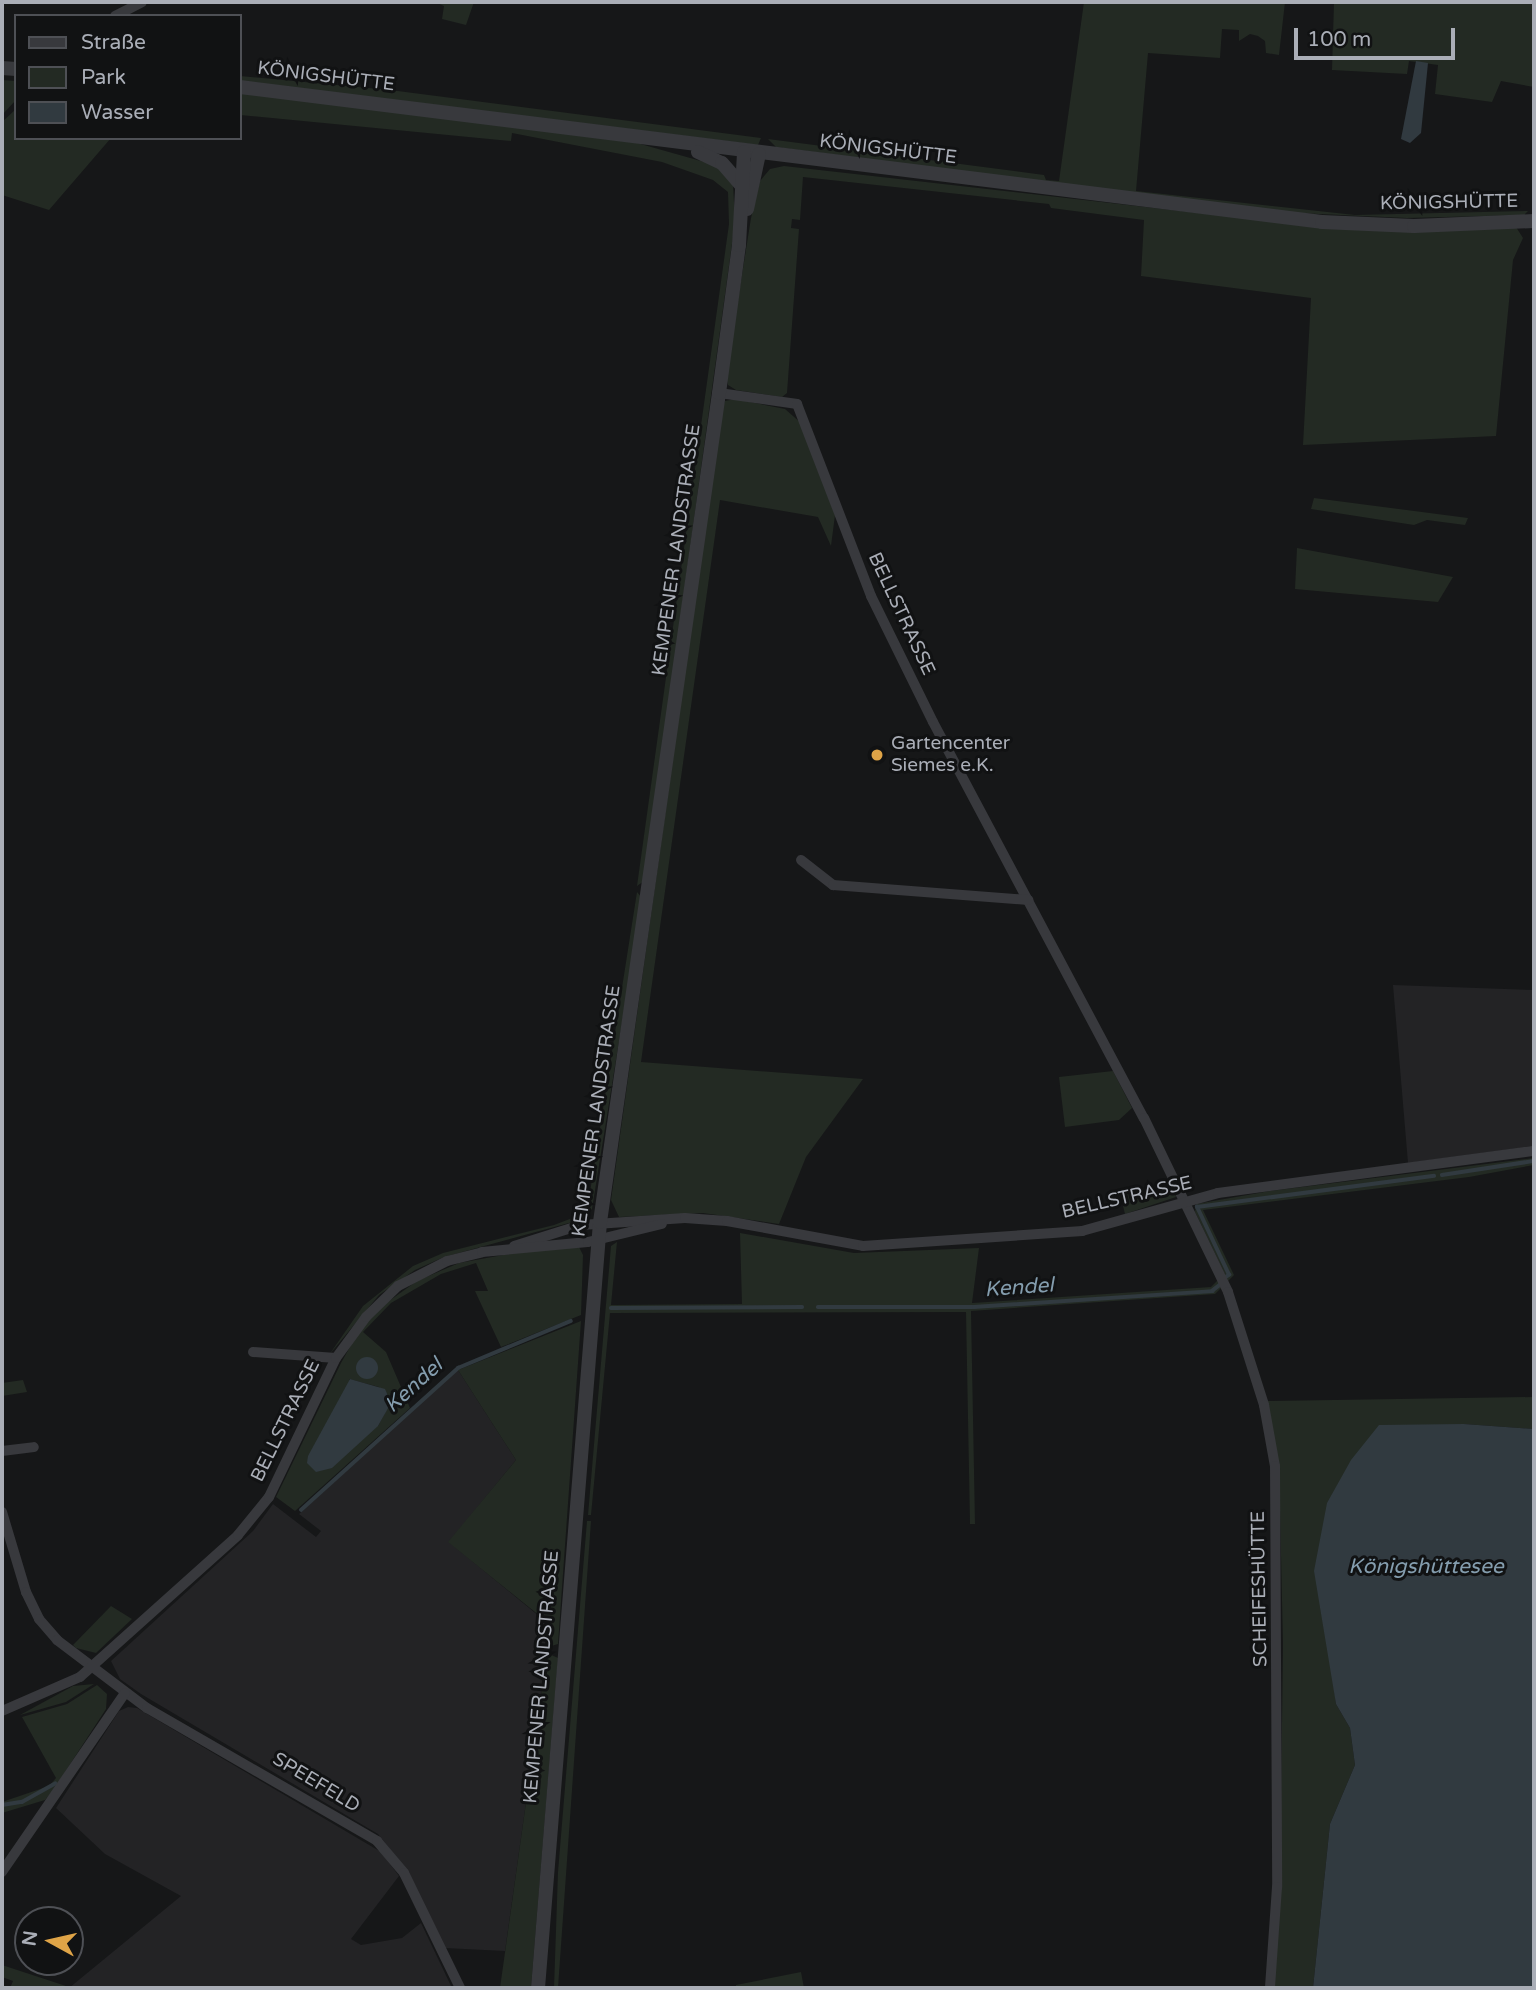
<!DOCTYPE html>
<html>
<head>
<meta charset="utf-8">
<style>
	body { margin:0 }
	#map { position:relative; width:1536px; height:1990px; overflow:hidden; background:#161718; font-family:"Varela Round",sans-serif }
	div>[style] { position:absolute }
	.built>* { inset:0; background:#232325 }
	.green>* { inset:0; background:#232a23 }
	.water>* { inset:0; background:#313a40 }
	.round { border-radius:50% }
	.stream>* { height:3.5px; margin:-1.75px; padding:0 1.75px; transform-origin:1.75px; border-radius:1.75px; background:#313a40 }
	.minor>* { height:10px; margin:-5px; padding:0 5px; transform-origin:5px; border-radius:5px; background:#38393d }
	.tertiary>* { height:14px; margin:-7px; padding:0 7px; transform-origin:7px; border-radius:7px; background:#38393d }
	.dots>* { width:19px; height:19px; translate:-50% -50%; box-sizing:border-box; border:4px solid #111213; border-radius:50% }
	span { translate:-50% -50%; white-space:nowrap; text-align:center; line-height:1.15; -webkit-text-stroke:6px #111213; paint-order:stroke }
	.street-label { font-size:19px; color:#aaaeb7 }
	.poi-label { font-size:19px; color:#aaaeb7 }
	.left { translate:0 -50%; text-align:left }
	.water-label { font-size:21px; color:#849dae; font-style:italic }
	.frame { position:absolute; inset:0; border:4px solid #aaaeb7; pointer-events:none }
	.legend { position:absolute; left:14px; top:14px; width:228px; height:126px; box-sizing:border-box; background:#111213; border:2px solid #4e5055; margin:0; padding:9px 12px; list-style:none; font-size:21px; color:#aaaeb7 }
	.legend li { display:flex; align-items:center; gap:14px; height:35px }
	.legend b { width:35px; border:2px solid #4e5055 }
	.north { position:absolute; left:14px; top:1906px; width:70px; height:70px; box-sizing:border-box; background:#111213; border:2px solid #4e5055; border-radius:50%; rotate:278deg; font-size:19px; font-weight:700; line-height:28px; text-align:center; color:#aaaeb7 }
	.north::after { content:''; display:block; margin:auto; width:24px; height:32px; background:#dfa447; clip-path:polygon(50% 0,100% 100%,50% 72%,0 100%) }
	.scale { position:absolute; left:1294px; top:28px; width:161px; height:32px; box-sizing:border-box; border:4px solid #aaaeb7; border-top:0; padding-left:9px; font-size:21px; line-height:24px; white-space:nowrap; color:#aaaeb7; -webkit-text-stroke:5px #111213; paint-order:stroke }
</style>
</head>
<body>
<div id="map">
	<div class="built">
		<i style="clip-path:polygon(1393px 985px,1534px 990px,1534px 1146px,1408px 1163px)"></i>
		<i style="clip-path:polygon(458px 1370px,516px 1460px,449px 1542px,551px 1626px,505px 1951px,445px 1948px,408px 1872px,378px 1834px,141px 1694px,120px 1679px,111px 1661px,253px 1531px,273px 1504px,316px 1537px,321px 1531px,299px 1514px)"></i>
		<i style="clip-path:polygon(128px 1707px,137px 1708px,381px 1852px,399px 1876px,351px 1939px,361px 1945px,402px 1938px,421px 1923px,452px 1988px,69px 1988px,181px 1896px,105px 1854px,56px 1808px,119px 1711px)"></i>
	</div>
	<div class="green">
		<i style="clip-path:polygon(435px 2px,474px 2px,466px 25px,442px 19px,444px 6px)"></i>
		<i style="clip-path:polygon(1084px 2px,1285px 2px,1279px 55px,1266px 53px,1265px 41px,1258px 36px,1250px 34px,1239px 41px,1239px 30px,1222px 29px,1220px 58px,1148px 53px,1136px 191px,1355px 215px,1528px 211px,1524px 215px,1407px 218px,1275px 212px,776px 147px,768px 139px,1044px 175px,1046px 180px,1059px 181px)"></i>
		<i style="clip-path:polygon(1334px 2px,1534px 2px,1534px 87px,1501px 81px,1492px 102px,1435px 94px,1438px 65px,1409px 61px,1407px 74px,1332px 70px)"></i>
		<i style="clip-path:polygon(240px 76px,390px 90px,761px 138px,758px 145px,240px 81px)"></i>
		<i style="clip-path:polygon(2px 80px,16px 81px,16px 100px,2px 115px)"></i>
		<i style="clip-path:polygon(240px 93px,637px 143px,715px 165px,733px 183px,735px 222px,644px 881px,637px 886px,729px 224px,728px 192px,713px 180px,662px 162px,512px 133px,511px 141px,240px 115px)"></i>
		<i style="clip-path:polygon(16px 109px,16px 138px,111px 138px,49px 210px,2px 195px,2px 122px)"></i>
		<i style="clip-path:polygon(784px 166px,1242px 218px,1516px 227px,1523px 238px,1513px 260px,1496px 436px,1303px 445px,1311px 298px,1141px 276px,1144px 220px,1051px 208px,1049px 204px,803px 177px,800px 220px,792px 219px,791px 228px,799px 229px,787px 393px,782px 397px,736px 390px,728px 385px,726px 376px,751px 218px,760px 181px,770px 169px)"></i>
		<i style="clip-path:polygon(735px 399px,785px 409px,801px 423px,835px 515px,831px 546px,818px 517px,720px 500px,641px 1062px,863px 1079px,806px 1157px,779px 1224px,703px 1213px,619px 1217px,611px 1200px,722px 409px,725px 401px)"></i>
		<i style="clip-path:polygon(1314px 498px,1468px 518px,1465px 525px,1427px 520px,1414px 525px,1311px 509px)"></i>
		<i style="clip-path:polygon(1297px 548px,1453px 577px,1438px 602px,1295px 589px)"></i>
		<i style="clip-path:polygon(637px 892px,642px 898px,592px 1209px,580px 1220px,444px 1257px,415px 1270px,379px 1295px,329px 1355px,363px 1306px,413px 1266px,443px 1253px,554px 1225px,575px 1217px,588px 1205px)"></i>
		<i style="clip-path:polygon(1113px 1071px,1132px 1108px,1119px 1120px,1065px 1127px,1059px 1077px)"></i>
		<i style="clip-path:polygon(1534px 1158px,1534px 1165px,1469px 1177px,1203px 1210px,1234px 1275px,1228px 1281px,1195px 1212px,1196px 1204px,1270px 1191px)"></i>
		<i style="clip-path:polygon(1172px 1182px,1176px 1197px,1125px 1214px,1120px 1194px)"></i>
		<i style="clip-path:polygon(740px 1233px,854px 1253px,979px 1248px,972px 1303px,1211px 1287px,1219px 1279px,1223px 1286px,1215px 1294px,971px 1311px,975px 1524px,970px 1524px,966px 1312px,610px 1313px,591px 1515px,588px 1515px,611px 1246px,617px 1242px,611px 1305px,742px 1304px)"></i>
		<i style="clip-path:polygon(evenodd,558px 1245px,579px 1247px,583px 1255px,581px 1315px,501px 1347px,475px 1291px,488px 1291px,476px 1263px,441px 1274px,391px 1303px,363px 1332px,386px 1352px,410px 1408px,295px 1511px,276px 1497px,341px 1363px,360px 1329px,389px 1301px,417px 1281px,459px 1263px,558px 1245px,349px 1379px,379px 1387px,391px 1402px,378px 1426px,349px 1379px)"></i>
		<i style="clip-path:polygon(581px 1321px,558px 1644px,548px 1647px,551px 1625px,448px 1542px,516px 1460px,458px 1370px)"></i>
		<i style="clip-path:polygon(23px 1380px,27px 1392px,2px 1396px,2px 1383px)"></i>
		<i style="clip-path:polygon(1534px 1397px,1534px 1429px,1464px 1424px,1327px 1627px,1336px 1704px,1350px 1728px,1355px 1765px,1330px 1824px,1313px 1988px,1273px 1988px,1280px 1888px,1283px 1644px,1279px 1465px,1267px 1401px)"></i>
		<i style="clip-path:polygon(587px 1521px,591px 1521px,558px 1988px,554px 1988px,558px 1872px)"></i>
		<i style="clip-path:polygon(111px 1606px,132px 1619px,96px 1653px,76px 1648px,73px 1645px)"></i>
		<i style="clip-path:polygon(547px 1653px,558px 1658px,531px 1988px,500px 1988px)"></i>
		<i style="clip-path:polygon(94px 1684px,66px 1702px,20px 1715px,73px 1686px)"></i>
		<i style="clip-path:polygon(97px 1685px,107px 1694px,106px 1709px,52px 1792px,45px 1800px,2px 1813px,2px 1802px,49px 1786px,56px 1778px,22px 1717px,67px 1704px)"></i>
		<i style="clip-path:polygon(2px 1965px,69px 1987px,69px 1988px,10px 1988px,13px 1981px,2px 1977px)"></i>
		<i style="clip-path:polygon(801px 1972px,804px 1988px,736px 1988px,736px 1985px)"></i>
	</div>
	<div class="water">
		<i style="clip-path:polygon(1416px 61px,1428px 63px,1421px 133px,1410px 143px,1401px 139px)"></i>
		<i class="round" style="left:356px;top:1357px;width:22px;height:22px"></i>
		<i style="clip-path:polygon(350px 1379px,385px 1389px,391px 1403px,378px 1426px,332px 1468px,316px 1472px,307px 1463px,308px 1456px)"></i>
		<i style="clip-path:polygon(1464px 1424px,1534px 1429px,1534px 1988px,1313px 1988px,1330px 1824px,1355px 1765px,1350px 1728px,1336px 1704px,1314px 1571px,1327px 1503px,1351px 1460px,1379px 1425px)"></i>
	</div>
	<div class="stream">
		<i style="left:1442px;top:1175px;width:93px;rotate:-8.7deg"></i>
		<i style="left:1226px;top:1277px;width:4px;rotate:-34deg"></i>
		<i style="left:1229px;top:1275px;width:75px;rotate:-115.2deg"></i>
		<i style="left:1197px;top:1207px;width:239px;rotate:-7.5deg"></i>
		<i style="left:818px;top:1307px;width:156px"></i>
		<i style="left:974px;top:1307px;width:239px;rotate:-3.8deg"></i>
		<i style="left:1212px;top:1291px;width:11px;rotate:-38deg"></i>
		<i style="left:611px;top:1308px;width:191px;rotate:-0.3deg"></i>
		<i style="left:301px;top:1510px;width:212px;rotate:-42.1deg"></i>
		<i style="left:458px;top:1368px;width:122px;rotate:-22.6deg"></i>
		<i style="left:2px;top:1805px;width:20px;rotate:-9deg"></i>
		<i style="left:22px;top:1802px;width:38px;rotate:-29deg"></i>
	</div>
	<div class="minor">
		<i style="left:115px;top:16px;width:30px;rotate:-27deg"></i>
		<i style="left:719px;top:393px;width:79px;rotate:8deg"></i>
		<i style="left:797px;top:404px;width:206px;rotate:68.9deg"></i>
		<i style="left:871px;top:596px;width:140px;rotate:63.8deg"></i>
		<i style="left:933px;top:722px;width:449px;rotate:62deg"></i>
		<i style="left:1144px;top:1118px;width:193px;rotate:64.2deg"></i>
		<i style="left:1228px;top:1292px;width:119px;rotate:72.3deg"></i>
		<i style="left:1264px;top:1405px;width:62px;rotate:79.8deg"></i>
		<i style="left:1275px;top:1466px;width:421px;rotate:89.7deg"></i>
		<i style="left:1277px;top:1887px;width:101px;rotate:94deg"></i>
		<i style="left:801px;top:860px;width:41px;rotate:38deg"></i>
		<i style="left:833px;top:885px;width:196px;rotate:4.4deg"></i>
		<i style="left:514px;top:1246px;width:70px;rotate:-17.4deg"></i>
		<i style="left:581px;top:1225px;width:104px;rotate:-3.9deg"></i>
		<i style="left:685px;top:1218px;width:42px;rotate:4.1deg"></i>
		<i style="left:727px;top:1221px;width:138px;rotate:10.4deg"></i>
		<i style="left:863px;top:1246px;width:220px;rotate:-3.9deg"></i>
		<i style="left:1082px;top:1231px;width:141px;rotate:-15.6deg"></i>
		<i style="left:1218px;top:1193px;width:319px;rotate:-7.6deg"></i>
		<i style="left:253px;top:1352px;width:83px;rotate:4.1deg"></i>
		<i style="left:2px;top:1451px;width:32px;rotate:-7deg"></i>
		<i style="left:2px;top:1512px;width:84px;rotate:73.3deg"></i>
		<i style="left:26px;top:1592px;width:30px;rotate:64deg"></i>
		<i style="left:39px;top:1619px;width:28px;rotate:49deg"></i>
		<i style="left:57px;top:1640px;width:113px;rotate:37.1deg"></i>
		<i style="left:147px;top:1708px;width:266px;rotate:30deg"></i>
		<i style="left:377px;top:1841px;width:42px;rotate:49.8deg"></i>
		<i style="left:404px;top:1873px;width:128px;rotate:64deg"></i>
		<i style="left:2px;top:1711px;width:85px;rotate:-23.6deg"></i>
		<i style="left:80px;top:1677px;width:212px;rotate:-41.9deg"></i>
		<i style="left:238px;top:1535px;width:49px;rotate:-50.8deg"></i>
		<i style="left:269px;top:1497px;width:154px;rotate:-64.3deg"></i>
		<i style="left:336px;top:1358px;width:51px;rotate:-53.8deg"></i>
		<i style="left:366px;top:1317px;width:45px;rotate:-44.1deg"></i>
		<i style="left:398px;top:1286px;width:55px;rotate:-27deg"></i>
		<i style="left:447px;top:1261px;width:36px;rotate:-14deg"></i>
		<i style="left:482px;top:1252px;width:106px;rotate:-5.4deg"></i>
		<i style="left:588px;top:1242px;width:76px;rotate:-13.7deg"></i>
		<i style="left:2px;top:1872px;width:217px;rotate:-55.5deg"></i>
	</div>
	<div class="tertiary">
		<i style="left:2px;top:68px;width:14px;rotate:4deg"></i>
		<i style="left:240px;top:87px;width:1090px;rotate:7.11deg"></i>
		<i style="left:1322px;top:222px;width:92px;rotate:2.5deg"></i>
		<i style="left:1414px;top:226px;width:120px;rotate:-2.4deg"></i>
		<i style="left:698px;top:152px;width:26px;rotate:25deg"></i>
		<i style="left:722px;top:163px;width:29px;rotate:49deg"></i>
		<i style="left:747px;top:209px;width:56px;rotate:-77.7deg"></i>
		<i style="left:538px;top:1988px;width:769px;rotate:-85.37deg"></i>
		<i style="left:600px;top:1222px;width:837px;rotate:-81.83deg"></i>
		<i style="left:719px;top:393px;width:149px;rotate:-82.3deg"></i>
		<i style="left:739px;top:245px;width:93px;rotate:-86.9deg"></i>
	</div>
	<div class="dots">
		<i style="left:877px;top:755px;background:#dfa447"></i>
	</div>
	<div class="street-label">
		<span style="left:326px;top:77px;rotate:7deg">KÖNIGSHÜTTE</span>
		<span style="left:888px;top:150px;rotate:7deg">KÖNIGSHÜTTE</span>
		<span style="left:1449px;top:203px;rotate:-1deg">KÖNIGSHÜTTE</span>
		<span style="left:677px;top:550px;rotate:-82deg">KEMPENER LANDSTRASSE</span>
		<span style="left:901px;top:614px;rotate:65deg">BELLSTRASSE</span>
		<span style="left:597px;top:1111px;rotate:-82deg">KEMPENER LANDSTRASSE</span>
		<span style="left:1127px;top:1198px;rotate:-13deg">BELLSTRASSE</span>
		<span style="left:286px;top:1421px;rotate:-64deg">BELLSTRASSE</span>
		<span style="left:1260px;top:1589px;rotate:-91deg">SCHEIFESHÜTTE</span>
		<span style="left:542px;top:1677px;rotate:-85deg">KEMPENER LANDSTRASSE</span>
		<span style="left:316px;top:1783px;rotate:31deg">SPEEFELD</span>
	</div>
	<div class="poi-label">
		<span class="left" style="left:891px;top:755px">Gartencenter<br>Siemes e.K.</span>
	</div>
	<div class="water-label">
		<span style="left:1019px;top:1288px;rotate:-4deg">Kendel</span>
		<span style="left:414px;top:1386px;rotate:-42deg">Kendel</span>
		<span style="left:1426px;top:1567px">Königshüttesee</span>
	</div>
	<div class="frame"></div>
	<ul class="legend">
	<li><b style="height:9px;background:#38393d"></b>Straße</li>
	<li><b style="height:19px;background:#232a23"></b>Park</li>
	<li><b style="height:19px;background:#313a40"></b>Wasser</li>
	</ul>
	<div class="north">N</div>
	<div class="scale">100 m</div>
</div>
</body>
</html>
